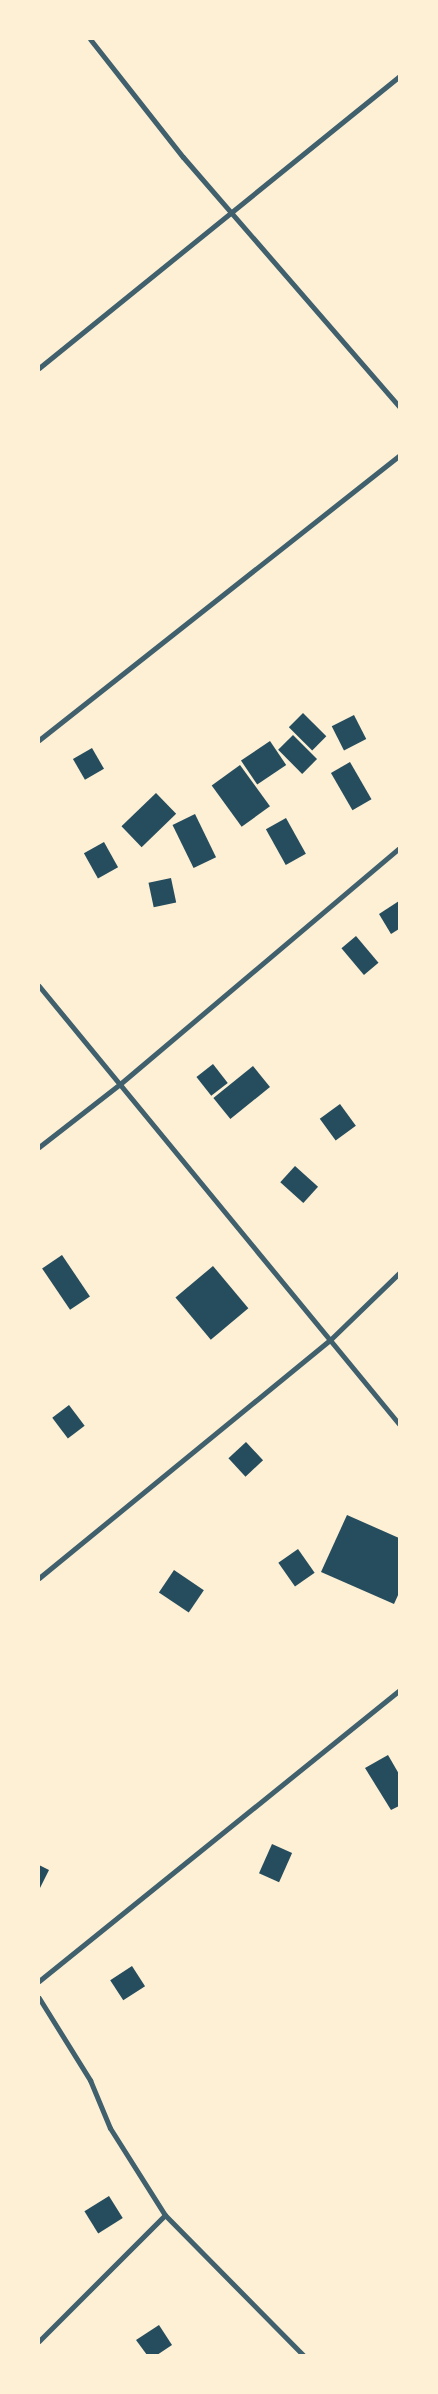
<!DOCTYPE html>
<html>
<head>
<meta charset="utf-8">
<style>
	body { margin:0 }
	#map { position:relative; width:438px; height:2394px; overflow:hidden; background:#fdf0d5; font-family:Manrope,sans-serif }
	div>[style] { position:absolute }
	.building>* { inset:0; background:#264d5e; transform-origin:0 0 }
	.minor>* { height:5px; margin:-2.5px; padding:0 2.5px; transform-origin:2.5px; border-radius:2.5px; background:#3f606c }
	span { translate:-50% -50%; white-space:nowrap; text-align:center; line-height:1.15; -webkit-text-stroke:5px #fdf0d5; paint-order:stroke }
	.frame { position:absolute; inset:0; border:40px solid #fdf0d5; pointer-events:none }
</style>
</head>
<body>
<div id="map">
	<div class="building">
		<i style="left:303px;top:713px;width:33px;height:20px;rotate:45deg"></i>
		<i style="left:354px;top:715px;width:27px;height:25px;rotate:63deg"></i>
		<i style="left:293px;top:735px;width:34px;height:21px;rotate:45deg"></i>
		<i style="left:270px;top:741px;width:29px;height:35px;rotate:56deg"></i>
		<i style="left:92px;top:748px;width:24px;height:22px;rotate:60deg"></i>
		<i style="left:350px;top:762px;width:43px;height:22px;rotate:60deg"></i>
		<i style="left:240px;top:765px;width:51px;height:35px;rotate:54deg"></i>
		<i style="left:156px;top:793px;width:29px;height:48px;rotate:46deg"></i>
		<i style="left:195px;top:814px;width:48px;height:25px;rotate:64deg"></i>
		<i style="left:286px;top:818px;width:41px;height:23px;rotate:61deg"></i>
		<i style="left:104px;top:842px;width:29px;height:23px;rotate:61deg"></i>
		<i style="left:171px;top:878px;width:25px;height:23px;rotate:78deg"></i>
		<i style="clip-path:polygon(399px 901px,399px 929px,391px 934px,379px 914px)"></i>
		<i style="left:356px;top:936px;width:35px;height:19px;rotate:50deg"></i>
		<i style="left:213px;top:1064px;width:24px;height:21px;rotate:52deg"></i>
		<i style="left:253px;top:1066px;width:27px;height:51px;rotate:51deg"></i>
		<i style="left:340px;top:1104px;width:27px;height:25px;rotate:54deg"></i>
		<i style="left:295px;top:1166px;width:31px;height:22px;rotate:42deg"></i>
		<i style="left:62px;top:1255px;width:50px;height:24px;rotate:56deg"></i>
		<i style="left:213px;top:1266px;width:55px;height:49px;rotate:50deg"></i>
		<i style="left:69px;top:1405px;width:26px;height:21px;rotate:53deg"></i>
		<i style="left:246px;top:1442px;width:25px;height:24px;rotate:47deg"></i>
		<i style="clip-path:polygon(347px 1515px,399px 1538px,399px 1593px,394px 1604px,321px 1572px)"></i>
		<i style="left:298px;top:1549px;width:29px;height:24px;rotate:55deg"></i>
		<i style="left:174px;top:1570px;width:36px;height:27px;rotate:34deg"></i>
		<i style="clip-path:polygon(388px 1755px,399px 1774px,399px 1806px,391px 1810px,365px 1768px)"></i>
		<i style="left:272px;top:1844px;width:22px;height:32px;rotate:24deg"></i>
		<i style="clip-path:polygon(39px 1865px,49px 1870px,39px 1890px)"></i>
		<i style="left:132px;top:1966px;width:24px;height:26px;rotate:57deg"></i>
		<i style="left:109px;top:2196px;width:26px;height:29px;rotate:58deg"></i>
		<i style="clip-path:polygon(159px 2325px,172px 2345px,157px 2355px,147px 2355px,136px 2340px)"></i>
	</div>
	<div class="minor">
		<i style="left:90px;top:39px;width:150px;rotate:51.8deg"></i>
		<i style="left:183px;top:157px;width:330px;rotate:49.1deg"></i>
		<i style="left:39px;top:368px;width:464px;rotate:-39deg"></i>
		<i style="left:39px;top:740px;width:459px;rotate:-38.3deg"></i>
		<i style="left:39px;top:986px;width:567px;rotate:50.58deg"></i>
		<i style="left:39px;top:1147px;width:103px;rotate:-37.9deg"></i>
		<i style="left:120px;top:1084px;width:365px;rotate:-40.2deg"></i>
		<i style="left:39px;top:1578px;width:377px;rotate:-39.3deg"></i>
		<i style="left:331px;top:1339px;width:95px;rotate:-44.1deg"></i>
		<i style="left:39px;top:1981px;width:463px;rotate:-38.9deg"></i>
		<i style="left:39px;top:1998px;width:97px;rotate:58.1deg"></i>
		<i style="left:90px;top:2080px;width:52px;rotate:67.4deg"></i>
		<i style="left:110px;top:2128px;width:103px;rotate:57.7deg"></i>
		<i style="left:165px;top:2215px;width:197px;rotate:45.4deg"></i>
		<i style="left:39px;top:2341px;width:178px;rotate:-45deg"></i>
	</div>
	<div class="frame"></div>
</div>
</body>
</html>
